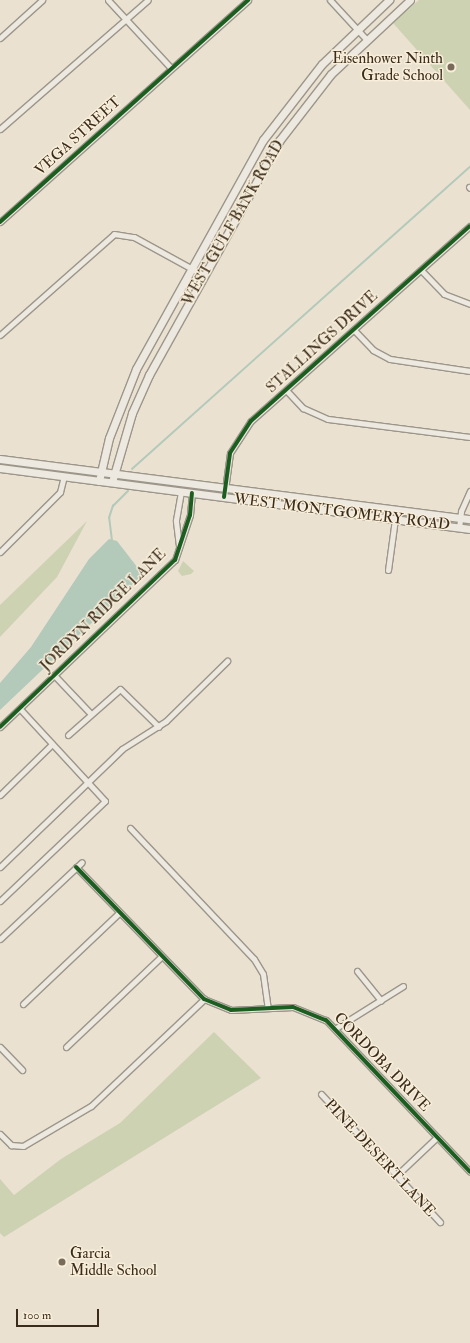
<!DOCTYPE html>
<html>
<head>
<meta charset="utf-8">
<style>
	body { margin:0 }
	#map { position:relative; width:470px; height:1343px; overflow:hidden; background:#eae1d0; font-family:"IM FELL Double Pica",serif }
	div>[style] { position:absolute }
	.green>* { inset:0; background:#cdd2b2 }
	.water>* { inset:0; background:#b3c9ba }
	.stream>* { height:1.5px; margin:-0.75px; padding:0 0.75px; transform-origin:0.75px; border-radius:0.75px; background:#b3c9ba }
	.roads { filter:drop-shadow(1px 0 #9c968a) drop-shadow(-1px 0 #9c968a) drop-shadow(0 1px #9c968a) drop-shadow(0 -1px #9c968a) }
	.minor>* { height:5px; margin:-2.5px; padding:0 2.5px; transform-origin:2.5px; border-radius:2.5px; background:#ede9e0 }
	.secondary>* { height:7px; margin:-3.5px; padding:0 3.5px; transform-origin:3.5px; border-radius:3.5px; background:#ede9e0 }
	.cycleway>* { height:4px; margin:-2px; padding:0 2px; transform-origin:2px; border-radius:2px; background:#1b5e20 }
	.dots>* { width:11px; height:11px; translate:-50% -50%; box-sizing:border-box; border:2px solid #f8eed9; border-radius:50% }
	span { translate:-50% -50%; white-space:nowrap; text-align:center; line-height:1.15; -webkit-text-stroke:3px #f8eed9; paint-order:stroke }
	.poi-label { font-size:15px; color:#3a2b1a }
	.right { translate:-100% -50%; text-align:right }
	.left { translate:0 -50%; text-align:left }
	.street-label { font-size:15px; color:#3a2b1a }
	.scale { position:absolute; left:16px; top:1309px; width:83px; height:18px; box-sizing:border-box; border:2px solid #3a2b1a; border-top:0; padding-left:5px; font-size:12px; line-height:14px; white-space:nowrap; color:#3a2b1a; -webkit-text-stroke:3px #f8eed9; paint-order:stroke }
</style>
</head>
<body>
<div id="map">
	<div class="green">
		<i style="clip-path:polygon(419px 0,470px 0,470px 110px,393px 23px)"></i>
		<i style="clip-path:polygon(87px 521px,57px 577px,0 637px,0 605px)"></i>
		<i style="clip-path:polygon(183px 561px,194px 571px,191px 574px,182px 576px,178px 571px)"></i>
		<i style="clip-path:polygon(214px 1032px,261px 1078px,4px 1237px,0 1233px,0 1179px,14px 1195px,61px 1159px,120px 1123px)"></i>
	</div>
	<div class="water">
		<i style="clip-path:polygon(109px 539px,117px 541px,141px 572px,139px 578px,0 710px,0 683px,31px 647px,89px 559px)"></i>
	</div>
	<div class="stream">
		<i style="left:132px;top:469px;width:453px;rotate:-41.8deg"></i>
		<i style="left:112px;top:541px;width:23px;rotate:-97deg"></i>
		<i style="left:109px;top:518px;width:13px;rotate:-72deg"></i>
		<i style="left:113px;top:506px;width:21px;rotate:-45deg"></i>
	</div>
	<div class="roads">
		<div class="minor">
			<i style="left:108px;top:0;width:93px;rotate:47.2deg"></i>
			<i style="left:330px;top:0;width:53px;rotate:47.3deg"></i>
			<i style="left:0;top:38px;width:57px;rotate:-42.1deg"></i>
			<i style="left:0;top:129px;width:196px;rotate:-41.1deg"></i>
			<i style="left:469px;top:187px;width:1px;rotate:45deg"></i>
			<i style="left:0;top:222px;width:333px;rotate:-41.8deg"></i>
			<i style="left:421px;top:270px;width:33px;rotate:46deg"></i>
			<i style="left:444px;top:294px;width:28px;rotate:21deg"></i>
			<i style="left:354px;top:330px;width:28px;rotate:46deg"></i>
			<i style="left:373px;top:350px;width:19px;rotate:28deg"></i>
			<i style="left:390px;top:359px;width:81px;rotate:8.5deg"></i>
			<i style="left:0;top:335px;width:152px;rotate:-41.5deg"></i>
			<i style="left:114px;top:234px;width:20px;rotate:9deg"></i>
			<i style="left:134px;top:237px;width:79px;rotate:28.8deg"></i>
			<i style="left:286px;top:390px;width:25px;rotate:47deg"></i>
			<i style="left:303px;top:408px;width:27px;rotate:24deg"></i>
			<i style="left:328px;top:419px;width:143px;rotate:7.2deg"></i>
			<i style="left:224px;top:497px;width:44px;rotate:-82.2deg"></i>
			<i style="left:230px;top:453px;width:38px;rotate:-57deg"></i>
			<i style="left:251px;top:421px;width:293px;rotate:-41.7deg"></i>
			<i style="left:459px;top:528px;width:17px;rotate:-83deg"></i>
			<i style="left:461px;top:511px;width:22px;rotate:-66deg"></i>
			<i style="left:179px;top:546px;width:26px;rotate:-97deg"></i>
			<i style="left:176px;top:520px;width:29px;rotate:-80deg"></i>
			<i style="left:0;top:552px;width:85px;rotate:-45deg"></i>
			<i style="left:60px;top:492px;width:16px;rotate:-76deg"></i>
			<i style="left:388px;top:570px;width:51px;rotate:-82.2deg"></i>
			<i style="left:54px;top:675px;width:52px;rotate:46.5deg"></i>
			<i style="left:0;top:727px;width:242px;rotate:-43.7deg"></i>
			<i style="left:175px;top:560px;width:47px;rotate:-71.6deg"></i>
			<i style="left:190px;top:515px;width:22px;rotate:-85deg"></i>
			<i style="left:68px;top:735px;width:69px;rotate:-41.5deg"></i>
			<i style="left:120px;top:689px;width:54px;rotate:44.3deg"></i>
			<i style="left:0;top:795px;width:73px;rotate:-44.4deg"></i>
			<i style="left:130px;top:828px;width:180px;rotate:46.6deg"></i>
			<i style="left:254px;top:959px;width:17px;rotate:59deg"></i>
			<i style="left:263px;top:974px;width:34px;rotate:82deg"></i>
			<i style="left:0;top:867px;width:170px;rotate:-44deg"></i>
			<i style="left:122px;top:749px;width:52px;rotate:-32.5deg"></i>
			<i style="left:166px;top:721px;width:86px;rotate:-44.5deg"></i>
			<i style="left:76px;top:867px;width:184px;rotate:45.9deg"></i>
			<i style="left:204px;top:999px;width:29px;rotate:22deg"></i>
			<i style="left:231px;top:1010px;width:62px;rotate:-2.8deg"></i>
			<i style="left:293px;top:1007px;width:35px;rotate:22deg"></i>
			<i style="left:326px;top:1020px;width:209px;rotate:46.5deg"></i>
			<i style="left:0;top:901px;width:145px;rotate:-43.6deg"></i>
			<i style="left:105px;top:801px;width:125px;rotate:-132.7deg"></i>
			<i style="left:0;top:939px;width:112px;rotate:-43.2deg"></i>
			<i style="left:357px;top:971px;width:38px;rotate:51deg"></i>
			<i style="left:23px;top:1004px;width:132px;rotate:-43.5deg"></i>
			<i style="left:336px;top:1028px;width:79px;rotate:-32.1deg"></i>
			<i style="left:0;top:1047px;width:32px;rotate:46deg"></i>
			<i style="left:66px;top:1047px;width:132px;rotate:-43.5deg"></i>
			<i style="left:321px;top:1094px;width:175px;rotate:47.1deg"></i>
			<i style="left:0;top:1134px;width:16px;rotate:45deg"></i>
			<i style="left:11px;top:1145px;width:12px;rotate:5deg"></i>
			<i style="left:23px;top:1146px;width:79px;rotate:-30.5deg"></i>
			<i style="left:91px;top:1106px;width:156px;rotate:-43.4deg"></i>
			<i style="left:397px;top:1175px;width:55px;rotate:-43.5deg"></i>
		</div>
		<div class="secondary">
			<i style="left:0;top:459px;width:474px;rotate:7.3deg"></i>
			<i style="left:0;top:468px;width:474px;rotate:7.4deg"></i>
			<i style="left:99px;top:481px;width:44px;rotate:-76.9deg"></i>
			<i style="left:109px;top:438px;width:74px;rotate:-68.6deg"></i>
			<i style="left:136px;top:369px;width:262px;rotate:-61deg"></i>
			<i style="left:263px;top:140px;width:96px;rotate:-52.2deg"></i>
			<i style="left:322px;top:64px;width:93px;rotate:-43.7deg"></i>
			<i style="left:112px;top:482px;width:72px;rotate:-73.8deg"></i>
			<i style="left:132px;top:413px;width:42px;rotate:-65.9deg"></i>
			<i style="left:149px;top:375px;width:268px;rotate:-60.9deg"></i>
			<i style="left:279px;top:141px;width:85px;rotate:-52.2deg"></i>
			<i style="left:331px;top:74px;width:108px;rotate:-43.1deg"></i>
		</div>
	</div>
	<div class="cycleway">
		<i style="left:0;top:222px;width:333px;rotate:-41.8deg"></i>
		<i style="left:224px;top:497px;width:44px;rotate:-82.2deg"></i>
		<i style="left:230px;top:453px;width:38px;rotate:-57deg"></i>
		<i style="left:251px;top:421px;width:293px;rotate:-41.7deg"></i>
		<i style="left:0;top:727px;width:242px;rotate:-43.7deg"></i>
		<i style="left:175px;top:560px;width:47px;rotate:-71.6deg"></i>
		<i style="left:190px;top:515px;width:22px;rotate:-85deg"></i>
		<i style="left:76px;top:867px;width:184px;rotate:45.9deg"></i>
		<i style="left:204px;top:999px;width:29px;rotate:22deg"></i>
		<i style="left:231px;top:1010px;width:62px;rotate:-2.8deg"></i>
		<i style="left:293px;top:1007px;width:35px;rotate:22deg"></i>
		<i style="left:326px;top:1020px;width:209px;rotate:46.5deg"></i>
	</div>
	<div class="dots">
		<i style="left:451px;top:67px;background:#786b5a"></i>
		<i style="left:62px;top:1262px;background:#786b5a"></i>
	</div>
	<div class="poi-label">
		<span class="right" style="left:443px;top:67px">Eisenhower Ninth<br>Grade School</span>
		<span class="left" style="left:70px;top:1262px">Garcia<br>Middle School</span>
	</div>
	<div class="street-label">
		<span style="left:78px;top:136px;rotate:-42deg">VEGA STREET</span>
		<span style="left:233px;top:223px;rotate:-60deg">WEST GULF BANK ROAD</span>
		<span style="left:322px;top:342px;rotate:-42deg">STALLINGS DRIVE</span>
		<span style="left:342px;top:512px;rotate:7deg">WEST MONTGOMERY ROAD</span>
		<span style="left:103px;top:610px;rotate:-44deg">JORDYN RIDGE LANE</span>
		<span style="left:382px;top:1062px;rotate:46deg">CORDOBA DRIVE</span>
		<span style="left:380px;top:1158px;rotate:47deg">PINE DESERT LANE</span>
	</div>
	<div class="scale">100 m</div>
</div>
</body>
</html>
